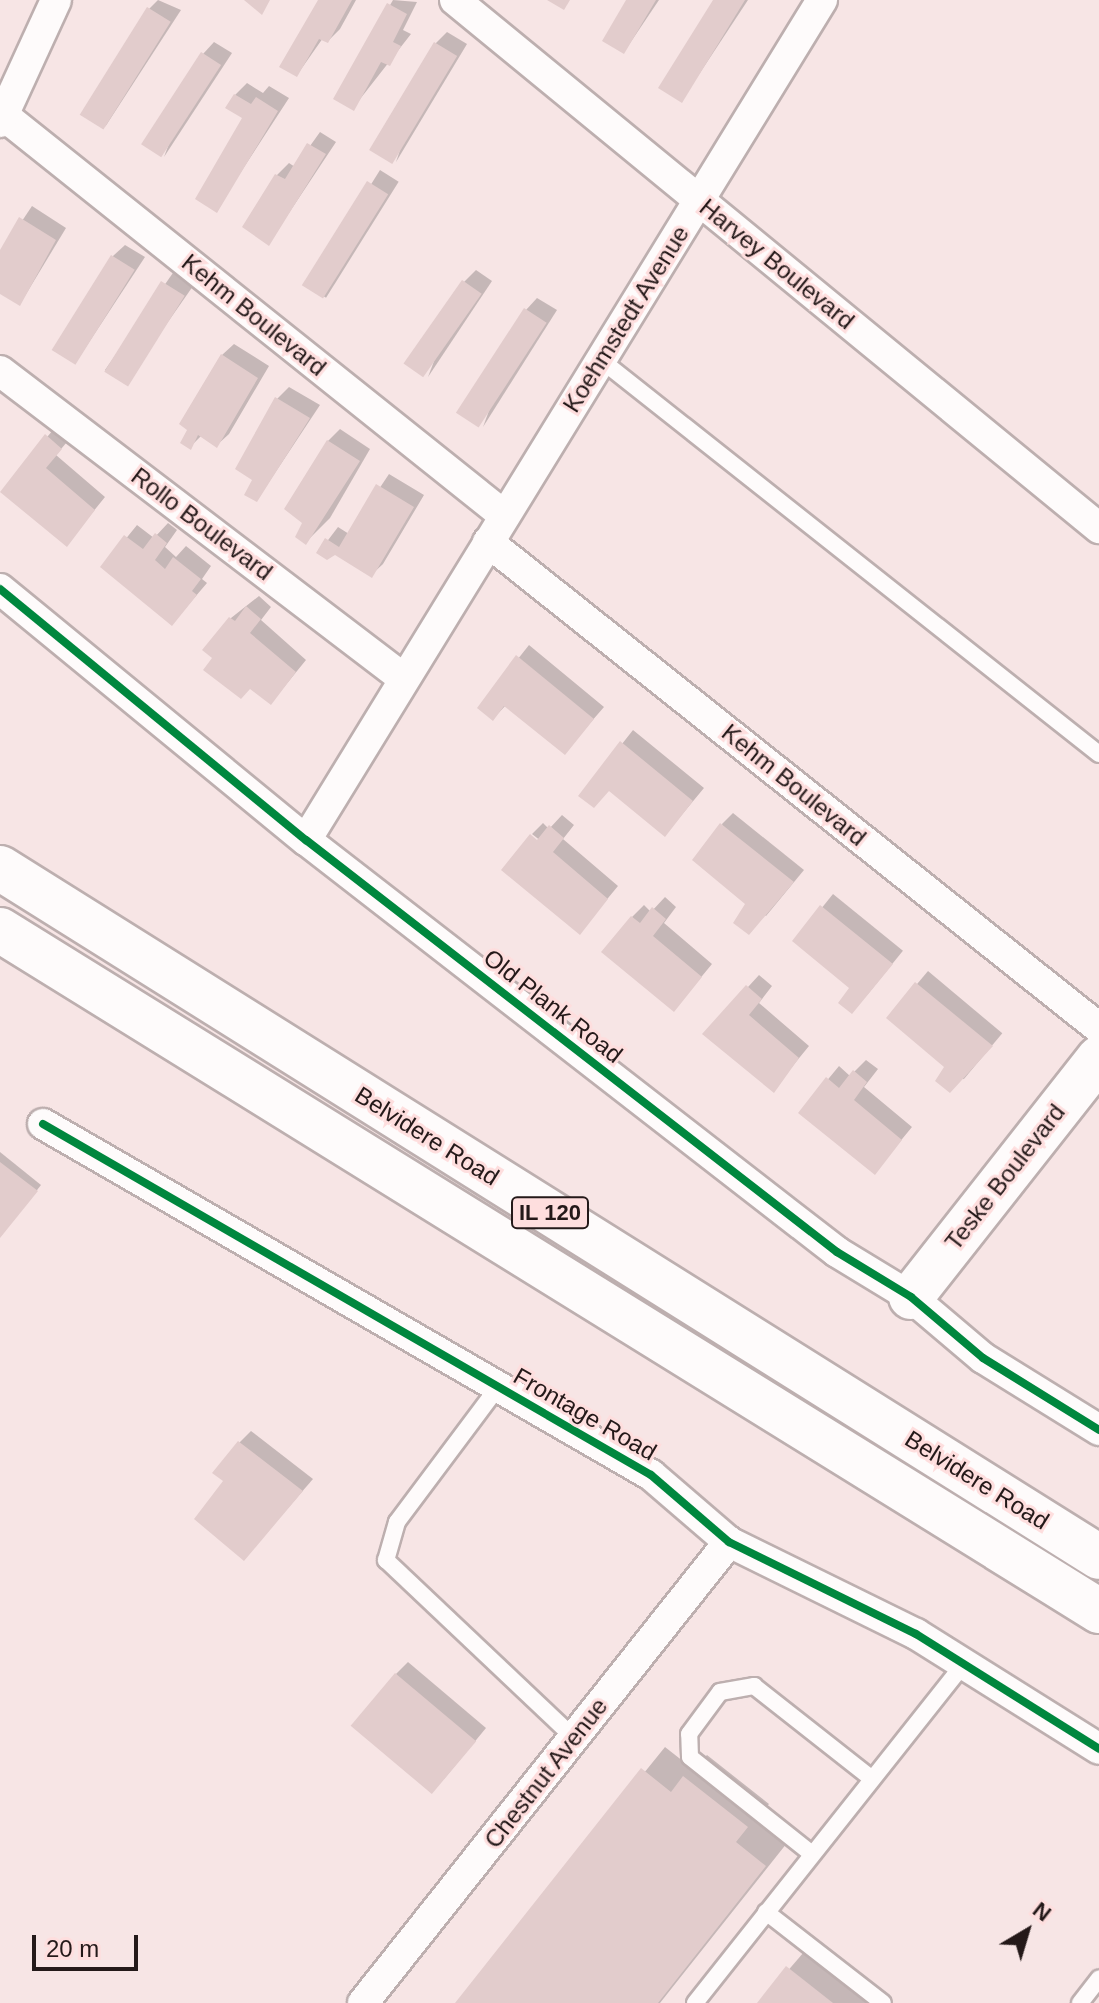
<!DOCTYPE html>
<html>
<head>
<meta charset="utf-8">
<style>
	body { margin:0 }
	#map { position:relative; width:1099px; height:2003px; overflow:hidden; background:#f7e5e5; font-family:Arial,sans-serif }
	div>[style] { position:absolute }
	.shadow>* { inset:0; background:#0003; transform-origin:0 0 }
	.building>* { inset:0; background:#e2cccc; transform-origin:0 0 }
	.roads { filter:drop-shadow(2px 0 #bdafaf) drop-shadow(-2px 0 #bdafaf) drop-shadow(0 2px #bdafaf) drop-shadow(0 -2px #bdafaf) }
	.lane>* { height:16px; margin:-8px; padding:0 8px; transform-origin:8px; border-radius:8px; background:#fefbfb }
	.street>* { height:30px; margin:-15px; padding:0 15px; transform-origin:15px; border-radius:15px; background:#fefbfb }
	.secondary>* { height:44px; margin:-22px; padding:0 22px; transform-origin:22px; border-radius:22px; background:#fefbfb }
	.primary>* { height:44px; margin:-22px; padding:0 22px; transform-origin:22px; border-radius:22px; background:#fefbfb }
	.cycleway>* { height:8px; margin:-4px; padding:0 4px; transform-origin:4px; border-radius:4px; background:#00873e }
	span { translate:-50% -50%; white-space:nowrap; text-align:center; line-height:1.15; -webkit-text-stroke:6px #fedede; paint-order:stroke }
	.shield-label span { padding:2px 6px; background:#fedede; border:2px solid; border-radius:6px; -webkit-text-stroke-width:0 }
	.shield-label { font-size:22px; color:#241919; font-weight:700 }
	.street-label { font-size:24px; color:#241919 }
	.north { position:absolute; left:987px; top:1891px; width:80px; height:80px; -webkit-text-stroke:6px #fedede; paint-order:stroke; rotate:38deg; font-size:22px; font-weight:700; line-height:32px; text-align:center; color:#241919 }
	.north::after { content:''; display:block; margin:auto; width:28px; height:36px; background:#241919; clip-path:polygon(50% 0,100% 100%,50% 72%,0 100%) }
	.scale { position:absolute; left:32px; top:1935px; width:106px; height:36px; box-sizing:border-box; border:4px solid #241919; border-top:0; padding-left:10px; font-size:24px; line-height:28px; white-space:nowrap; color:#241919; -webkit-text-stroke:6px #fedede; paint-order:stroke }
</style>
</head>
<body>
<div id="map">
	<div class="shadow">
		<i style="clip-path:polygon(158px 0,181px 10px,105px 127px,149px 9px)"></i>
		<i style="clip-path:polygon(320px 0,356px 0,340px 29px,328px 41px,323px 38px,297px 75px)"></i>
		<i style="clip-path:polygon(393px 0,417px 2px,403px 30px,411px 34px,353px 108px,336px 98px)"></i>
		<i style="clip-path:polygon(629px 0,659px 0,624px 52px)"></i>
		<i style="clip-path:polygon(715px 0,748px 0,682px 100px)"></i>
		<i style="clip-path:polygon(447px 32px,467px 44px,396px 162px,436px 43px)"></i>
		<i style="clip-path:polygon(214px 42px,232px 53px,164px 157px,203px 54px)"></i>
		<i style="clip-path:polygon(247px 83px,263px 93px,269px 86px,289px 98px,216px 210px,245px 117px,235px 95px)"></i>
		<i style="clip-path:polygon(320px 132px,336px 142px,269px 243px,277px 175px,289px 163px,295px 167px)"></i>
		<i style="left:380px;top:170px;width:22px;height:137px;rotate:32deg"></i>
		<i style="clip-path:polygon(32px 206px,66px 228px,20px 304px,0 292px,0 254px)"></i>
		<i style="clip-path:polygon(125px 245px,145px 257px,76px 362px,113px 256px)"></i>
		<i style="left:175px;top:270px;width:24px;height:122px;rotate:35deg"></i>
		<i style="clip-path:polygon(476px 270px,492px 281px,428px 377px,464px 282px)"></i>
		<i style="clip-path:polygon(537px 298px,557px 310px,483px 427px,526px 310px)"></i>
		<i style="clip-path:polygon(234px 344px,269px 366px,229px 434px,217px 445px,202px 435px,190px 447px,222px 355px)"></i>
		<i style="clip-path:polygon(289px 387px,320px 405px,257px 500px,254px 479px,277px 399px)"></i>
		<i style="clip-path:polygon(58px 424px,72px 436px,56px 455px,105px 497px,67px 544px,2px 491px)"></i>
		<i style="clip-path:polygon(340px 429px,370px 449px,330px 518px,306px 542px,305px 522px,328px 441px)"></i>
		<i style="clip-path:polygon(389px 474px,424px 495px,383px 564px,371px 575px,335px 553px,319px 552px,338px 527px,349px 534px)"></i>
		<i style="clip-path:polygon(168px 523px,177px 530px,165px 547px,176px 557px,186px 546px,211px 566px,202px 579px,207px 583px,172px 624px,103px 567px,137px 525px,154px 538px)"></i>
		<i style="clip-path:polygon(259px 596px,271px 607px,261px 620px,306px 660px,271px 703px,215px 657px,231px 618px)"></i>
		<i style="clip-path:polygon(529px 645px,604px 707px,565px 752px,506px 705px,493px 719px,479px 708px)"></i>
		<i style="clip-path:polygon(633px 730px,704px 788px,665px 835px,610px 789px,581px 796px)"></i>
		<i style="clip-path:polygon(733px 813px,804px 870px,766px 916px,748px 904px,722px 824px)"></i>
		<i style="clip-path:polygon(562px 815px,574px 825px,563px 839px,618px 886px,580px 932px,546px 845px,532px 834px,543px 823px,549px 829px)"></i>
		<i style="left:833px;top:894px;width:90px;height:60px;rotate:39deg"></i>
		<i style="clip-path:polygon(665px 897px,676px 907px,664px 923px,712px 964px,674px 1010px,632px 917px,644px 905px,651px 912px)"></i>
		<i style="left:928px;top:971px;width:97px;height:60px;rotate:40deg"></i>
		<i style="clip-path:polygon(759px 975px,772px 986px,759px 1003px,809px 1046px,773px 1090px,705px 1034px)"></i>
		<i style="clip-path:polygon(866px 1060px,878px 1069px,864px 1087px,912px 1127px,875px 1172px,801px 1112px,839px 1066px,850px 1076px)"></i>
		<i style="clip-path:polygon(0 1152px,41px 1185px,0 1237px)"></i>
		<i style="clip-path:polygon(251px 1431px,313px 1479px,255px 1546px,226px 1481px,239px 1443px)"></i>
		<i style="clip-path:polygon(408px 1662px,486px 1728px,444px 1779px,396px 1674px)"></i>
		<i style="clip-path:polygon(665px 1747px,693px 1769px,707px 1755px,769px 1804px,757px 1819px,787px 1843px,660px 2003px,458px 2003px)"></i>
		<i style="clip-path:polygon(810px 1945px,884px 2003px,760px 2003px)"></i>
	</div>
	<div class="building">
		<i style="clip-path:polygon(244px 0,270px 0,262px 15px)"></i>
		<i style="clip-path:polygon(318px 0,352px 0,328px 43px,319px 39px,297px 77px,279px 67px)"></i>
		<i style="clip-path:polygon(547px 0,570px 0,564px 10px)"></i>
		<i style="clip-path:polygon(626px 0,656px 0,624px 54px,602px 41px)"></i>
		<i style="clip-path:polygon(713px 0,745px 0,682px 103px,658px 88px)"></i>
		<i style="clip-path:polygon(387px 3px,407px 14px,393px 42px,401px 46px,390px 66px,381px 62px,354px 111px,333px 99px)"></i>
		<i style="left:147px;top:7px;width:28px;height:127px;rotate:32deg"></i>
		<i style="left:434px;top:42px;width:27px;height:126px;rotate:31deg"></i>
		<i style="left:201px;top:52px;width:24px;height:110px;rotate:33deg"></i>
		<i style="clip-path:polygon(234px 94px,251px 104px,256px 97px,278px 111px,217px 213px,195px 199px,242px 118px,225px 108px)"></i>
		<i style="clip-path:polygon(307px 143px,326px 154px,269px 246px,242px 227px,275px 174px,285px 179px)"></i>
		<i style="left:367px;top:181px;width:25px;height:123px;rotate:32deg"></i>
		<i style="clip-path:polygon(19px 217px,56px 240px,20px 306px,0 294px,0 250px)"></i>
		<i style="left:111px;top:255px;width:28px;height:112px;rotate:32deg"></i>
		<i style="left:462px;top:280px;width:24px;height:102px;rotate:35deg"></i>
		<i style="left:161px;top:281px;width:28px;height:107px;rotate:32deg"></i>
		<i style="left:524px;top:308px;width:27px;height:125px;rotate:33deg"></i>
		<i style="clip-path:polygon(221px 354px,258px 378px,217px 448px,198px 435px,191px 450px,180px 443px,187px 430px,179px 424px)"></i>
		<i style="clip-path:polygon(275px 397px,310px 418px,257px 502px,244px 495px,252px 480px,235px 469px)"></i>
		<i style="clip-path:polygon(45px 434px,62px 449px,46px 468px,95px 510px,67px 547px,0 492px)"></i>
		<i style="clip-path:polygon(327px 440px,360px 461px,306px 545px,295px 537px,302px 523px,284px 509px)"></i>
		<i style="clip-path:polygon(376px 484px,414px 507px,372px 578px,335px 555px,327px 560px,316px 553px,325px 538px,339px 547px)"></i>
		<i style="clip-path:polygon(155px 533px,167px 543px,155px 560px,165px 569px,173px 557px,201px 579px,192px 591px,197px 595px,172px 626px,100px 567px,124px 535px,143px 549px)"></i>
		<i style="clip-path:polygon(246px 606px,261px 619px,250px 633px,296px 672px,271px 705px,250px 689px,241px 699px,203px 670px,212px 658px,202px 650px,229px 617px,235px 621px)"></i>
		<i style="clip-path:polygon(516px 655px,594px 719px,565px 755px,504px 706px,493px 721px,477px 708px)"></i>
		<i style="clip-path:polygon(620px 741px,693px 801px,665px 837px,609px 791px,594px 808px,578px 796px)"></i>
		<i style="clip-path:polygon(720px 823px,794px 882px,749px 935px,733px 923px,745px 904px,692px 860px)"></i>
		<i style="clip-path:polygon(549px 825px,564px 838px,553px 852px,608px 899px,580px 935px,501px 870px,530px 834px,537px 840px)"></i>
		<i style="clip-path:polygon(820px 905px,893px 964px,852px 1014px,838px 1003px,849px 988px,792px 941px)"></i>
		<i style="clip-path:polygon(652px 907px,666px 919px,653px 936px,702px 977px,674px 1012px,601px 952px,631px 916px,640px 923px)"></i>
		<i style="clip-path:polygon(915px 982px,993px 1046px,950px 1093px,935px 1081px,944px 1067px,886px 1018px)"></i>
		<i style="clip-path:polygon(746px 985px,762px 999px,749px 1015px,799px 1058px,774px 1093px,702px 1034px)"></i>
		<i style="clip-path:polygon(853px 1070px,867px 1082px,854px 1100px,902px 1140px,875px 1175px,798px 1113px,826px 1077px,839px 1088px)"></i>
		<i style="clip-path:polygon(0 1162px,38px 1191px,0 1238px)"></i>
		<i style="clip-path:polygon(238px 1441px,303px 1491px,244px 1561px,194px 1519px,223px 1481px,212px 1473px)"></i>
		<i style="left:395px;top:1673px;width:106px;height:69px;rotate:40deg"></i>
		<i style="clip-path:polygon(641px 1768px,671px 1792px,683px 1776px,748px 1827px,736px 1842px,766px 1866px,658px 2003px,455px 2003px)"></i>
		<i style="clip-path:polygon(786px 1966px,833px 2003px,757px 2003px)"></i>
	</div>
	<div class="roads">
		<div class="lane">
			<i style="left:601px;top:360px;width:635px;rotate:38.35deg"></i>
			<i style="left:498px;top:1387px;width:169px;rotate:126.8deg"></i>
			<i style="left:397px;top:1522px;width:40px;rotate:106deg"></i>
			<i style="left:386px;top:1560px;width:259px;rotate:43.4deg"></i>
			<i style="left:812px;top:1854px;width:156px;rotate:-141.5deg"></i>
			<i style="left:690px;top:1757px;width:23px;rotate:-92deg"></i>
			<i style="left:689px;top:1734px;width:52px;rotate:-53.6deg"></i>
			<i style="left:720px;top:1692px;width:35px;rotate:-10deg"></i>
			<i style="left:754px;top:1686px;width:150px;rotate:38.2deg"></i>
			<i style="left:766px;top:1912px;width:148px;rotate:37.9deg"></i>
			<i style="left:695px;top:2003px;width:431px;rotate:-51.6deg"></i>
			<i style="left:1080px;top:2003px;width:31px;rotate:-52deg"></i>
		</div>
		<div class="street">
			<i style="left:455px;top:0;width:833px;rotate:39.35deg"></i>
			<i style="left:3px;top:115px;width:642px;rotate:38.62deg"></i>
			<i style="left:0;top:122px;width:134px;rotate:-65.3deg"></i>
			<i style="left:0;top:371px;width:507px;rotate:37.3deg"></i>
			<i style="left:488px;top:542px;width:781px;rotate:38.5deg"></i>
			<i style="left:0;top:589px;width:396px;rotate:39.4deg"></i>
			<i style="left:306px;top:840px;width:672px;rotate:37.81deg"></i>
			<i style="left:837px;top:1252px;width:87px;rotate:31.3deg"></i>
			<i style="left:911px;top:1297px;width:94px;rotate:40.3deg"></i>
			<i style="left:983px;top:1358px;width:137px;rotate:31.8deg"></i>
			<i style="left:306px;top:840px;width:986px;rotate:-58.44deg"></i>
			<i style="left:43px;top:1124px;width:702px;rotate:30deg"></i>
			<i style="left:651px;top:1475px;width:103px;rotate:40.7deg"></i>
			<i style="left:729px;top:1542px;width:208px;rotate:26.2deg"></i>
			<i style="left:916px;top:1634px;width:216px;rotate:32.1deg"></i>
			<i style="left:363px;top:2003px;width:589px;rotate:-51.55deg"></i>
		</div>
		<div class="secondary">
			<i style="left:911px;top:1297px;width:304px;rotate:-51.8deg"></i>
		</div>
		<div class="primary">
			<i style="left:0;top:868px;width:1297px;rotate:32.08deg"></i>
			<i style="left:0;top:930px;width:1293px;rotate:31.78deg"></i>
		</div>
	</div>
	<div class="cycleway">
		<i style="left:0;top:589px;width:396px;rotate:39.4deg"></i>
		<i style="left:306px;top:840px;width:672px;rotate:37.81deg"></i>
		<i style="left:837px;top:1252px;width:87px;rotate:31.3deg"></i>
		<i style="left:911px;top:1297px;width:94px;rotate:40.3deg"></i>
		<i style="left:983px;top:1358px;width:137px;rotate:31.8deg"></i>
		<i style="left:43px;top:1124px;width:702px;rotate:30deg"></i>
		<i style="left:651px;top:1475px;width:103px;rotate:40.7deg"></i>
		<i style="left:729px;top:1542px;width:208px;rotate:26.2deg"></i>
		<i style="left:916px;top:1634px;width:216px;rotate:32.1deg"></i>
	</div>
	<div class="shield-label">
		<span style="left:550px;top:1213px">IL 120</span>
	</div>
	<div class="street-label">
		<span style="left:777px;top:264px;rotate:39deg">Harvey Boulevard</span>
		<span style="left:254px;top:315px;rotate:39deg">Kehm Boulevard</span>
		<span style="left:626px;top:319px;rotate:-58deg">Koehmstedt Avenue</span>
		<span style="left:202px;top:524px;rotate:37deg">Rollo Boulevard</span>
		<span style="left:794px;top:785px;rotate:39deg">Kehm Boulevard</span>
		<span style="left:553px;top:1006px;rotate:38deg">Old Plank Road</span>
		<span style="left:427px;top:1136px;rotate:32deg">Belvidere Road</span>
		<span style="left:1005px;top:1177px;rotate:-52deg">Teske Boulevard</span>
		<span style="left:585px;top:1414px;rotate:30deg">Frontage Road</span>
		<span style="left:977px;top:1480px;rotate:32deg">Belvidere Road</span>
		<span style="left:546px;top:1773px;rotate:-52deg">Chestnut Avenue</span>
	</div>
	<div class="north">N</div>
	<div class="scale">20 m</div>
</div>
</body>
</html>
